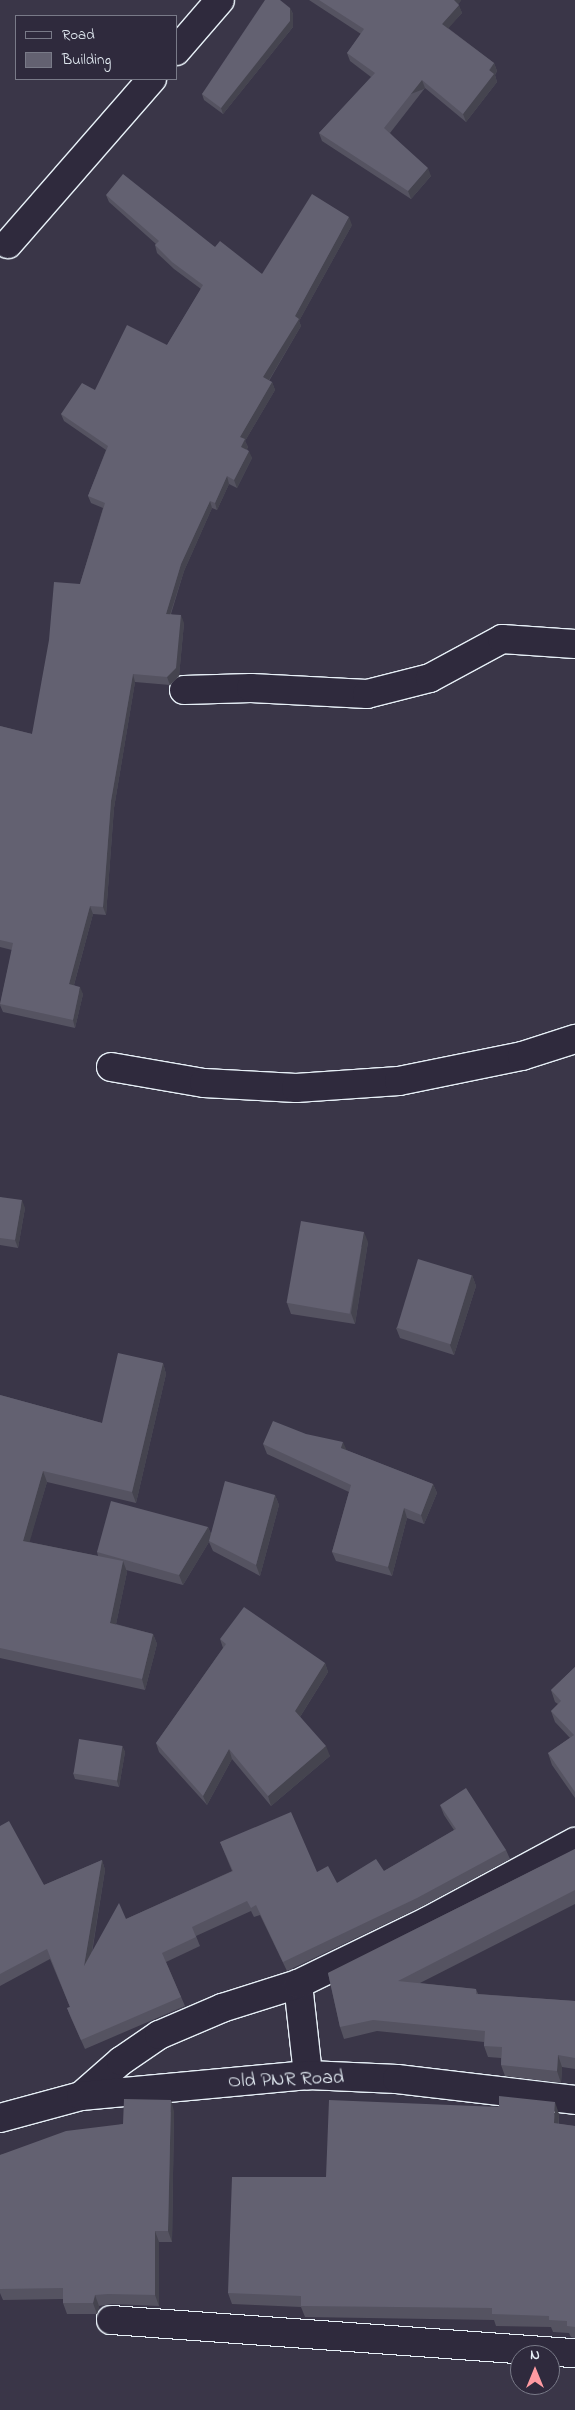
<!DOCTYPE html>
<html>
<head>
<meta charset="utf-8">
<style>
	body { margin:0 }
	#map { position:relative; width:575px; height:2410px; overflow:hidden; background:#3a3648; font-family:"Indie Flower",sans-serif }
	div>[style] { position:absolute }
	.roads { filter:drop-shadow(1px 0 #e8f1f8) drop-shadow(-1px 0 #e8f1f8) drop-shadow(0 1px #e8f1f8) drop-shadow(0 -1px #e8f1f8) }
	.street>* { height:28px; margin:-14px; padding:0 14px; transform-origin:14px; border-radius:14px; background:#2f2a3d }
	.wall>* { inset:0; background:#555361 }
	.shaded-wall>* { inset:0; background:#45444f; transform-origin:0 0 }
	.building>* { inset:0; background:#636171; transform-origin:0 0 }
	span { translate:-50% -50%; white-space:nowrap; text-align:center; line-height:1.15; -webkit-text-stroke:4px #2f2a3d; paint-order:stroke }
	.street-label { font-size:20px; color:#e8f1f8 }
	.legend { position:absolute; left:15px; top:15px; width:162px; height:65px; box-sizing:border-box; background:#2f2a3d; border:1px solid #797a88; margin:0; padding:6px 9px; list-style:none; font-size:15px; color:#e8f1f8 }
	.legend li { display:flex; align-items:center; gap:10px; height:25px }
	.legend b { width:25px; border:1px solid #797a88 }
	.north { position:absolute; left:510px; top:2345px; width:50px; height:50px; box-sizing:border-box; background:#2f2a3d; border:1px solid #797a88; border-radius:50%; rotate:0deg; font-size:14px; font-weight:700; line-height:20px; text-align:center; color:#e8f1f8 }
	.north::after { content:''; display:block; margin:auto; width:18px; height:22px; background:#ff9aa2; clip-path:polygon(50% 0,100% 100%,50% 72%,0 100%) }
</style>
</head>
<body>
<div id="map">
	<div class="roads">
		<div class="street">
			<i style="left:176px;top:51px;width:67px;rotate:-49.2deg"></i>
			<i style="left:8px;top:244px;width:219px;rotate:-48.9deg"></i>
			<i style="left:184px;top:690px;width:67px;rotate:-1.7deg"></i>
			<i style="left:251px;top:688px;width:116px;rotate:3deg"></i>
			<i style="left:367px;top:694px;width:65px;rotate:-14.3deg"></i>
			<i style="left:430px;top:678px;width:82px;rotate:-28.4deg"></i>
			<i style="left:502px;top:639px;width:73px;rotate:3.9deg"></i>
			<i style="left:111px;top:1067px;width:94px;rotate:9.8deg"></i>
			<i style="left:204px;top:1083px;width:92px;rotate:3.1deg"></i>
			<i style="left:296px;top:1088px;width:103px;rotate:-3.9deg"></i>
			<i style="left:399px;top:1081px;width:126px;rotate:-11.5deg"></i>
			<i style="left:522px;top:1056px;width:56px;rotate:-17.8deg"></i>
			<i style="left:298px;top:1984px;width:92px;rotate:83.7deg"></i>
			<i style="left:81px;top:2096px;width:53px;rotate:-41.2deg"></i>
			<i style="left:121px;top:2061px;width:46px;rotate:-34.4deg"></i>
			<i style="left:159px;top:2035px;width:69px;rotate:-23.2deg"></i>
			<i style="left:222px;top:2008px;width:80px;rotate:-17.5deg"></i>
			<i style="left:298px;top:1984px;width:144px;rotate:-25.9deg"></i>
			<i style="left:428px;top:1921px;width:167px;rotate:-28.3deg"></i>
			<i style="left:0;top:2118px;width:84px;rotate:-15.2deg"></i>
			<i style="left:81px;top:2096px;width:228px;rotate:-5.3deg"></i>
			<i style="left:308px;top:2075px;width:89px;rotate:2.6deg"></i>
			<i style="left:397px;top:2079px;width:179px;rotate:6.7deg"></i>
			<i style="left:111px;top:2320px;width:465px;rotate:4.1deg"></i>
		</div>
	</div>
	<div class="wall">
		<i style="clip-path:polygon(309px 0,461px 0,458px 4px,462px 13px,448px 28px,494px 63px,497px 71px,495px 75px,497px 82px,466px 122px,425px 88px,390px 133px,431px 176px,411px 199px,322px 141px,319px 133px,371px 77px,350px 61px,347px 53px,361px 34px)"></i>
		<i style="clip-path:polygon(290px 8px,293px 14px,293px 27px,223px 114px,204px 100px,202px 94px)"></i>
		<i style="clip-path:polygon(106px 195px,215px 247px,262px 274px,352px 225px,299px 321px,301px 326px,269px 381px,272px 382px,275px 390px,245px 441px,248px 447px,247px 449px,252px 458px,237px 488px,229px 484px,217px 510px,212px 508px,184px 571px,171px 614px,184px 623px,179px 676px,170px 685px,135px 682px,114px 808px,106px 915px,93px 914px,74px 985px,83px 994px,75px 1028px,3px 1012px,0 1005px,12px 950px,0 947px,0 726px,32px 734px,80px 584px,103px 508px,91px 503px,88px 496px,106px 450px,64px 421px,61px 414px,95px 390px,167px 345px,201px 289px,174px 269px,157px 253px,155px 245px,156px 244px,109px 202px)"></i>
		<i style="clip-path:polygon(0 1197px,25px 1208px,18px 1248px,0 1245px)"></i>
		<i style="clip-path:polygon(368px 1242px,355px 1324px,291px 1314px,287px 1303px)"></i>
		<i style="clip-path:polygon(472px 1275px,476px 1286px,454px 1355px,400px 1338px,396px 1328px)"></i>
		<i style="clip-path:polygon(163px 1363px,166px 1374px,136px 1503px,47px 1482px,29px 1542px,98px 1556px,97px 1552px,208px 1527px,211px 1534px,275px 1495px,279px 1505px,260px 1576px,213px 1551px,209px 1542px,183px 1585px,126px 1570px,127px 1572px,116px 1624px,153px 1634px,157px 1644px,145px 1690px,0 1658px,0 1395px,102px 1423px)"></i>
		<i style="clip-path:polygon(263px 1444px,346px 1450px,433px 1484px,437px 1493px,424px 1524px,407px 1518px,392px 1576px,336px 1561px,332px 1552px,349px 1492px,267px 1454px)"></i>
		<i style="clip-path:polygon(220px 1639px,325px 1663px,328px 1672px,300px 1717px,330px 1756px,271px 1806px,232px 1759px,207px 1805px,159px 1752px,156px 1743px,223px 1648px)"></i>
		<i style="clip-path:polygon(575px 1667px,575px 1798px,552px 1765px,548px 1753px,570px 1738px,555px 1722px,551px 1711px,558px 1704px,555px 1702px,551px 1690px)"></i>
		<i style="clip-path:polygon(122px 1746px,125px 1752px,119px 1787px,75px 1779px,73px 1773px)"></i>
		<i style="clip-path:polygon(440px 1805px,506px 1850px,510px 1859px,421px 1907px,287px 1971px,260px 1915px,254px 1917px,251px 1911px,196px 1936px,200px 1946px,166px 1962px,185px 2006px,85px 2049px,71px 2018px,67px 2008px,70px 2007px,50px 1959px,0 1986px,0 1826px,44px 1885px,102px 1860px,105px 1870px,92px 1953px,126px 1919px,232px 1871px,220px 1842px,317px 1872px,337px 1883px,384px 1871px,454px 1830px,444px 1815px)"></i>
		<i style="clip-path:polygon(575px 1849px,575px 1904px,420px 1983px,476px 1989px,478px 1994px,575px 2001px,575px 2069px,562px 2067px,561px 2083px,505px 2076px,501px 2065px,501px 2058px,488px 2057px,484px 2046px,484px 2042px,377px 2031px,344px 2039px,340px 2027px,328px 1973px)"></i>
		<i style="clip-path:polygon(174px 2111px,172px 2242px,159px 2242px,159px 2306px,112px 2304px,99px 2306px,97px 2314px,67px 2314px,63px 2303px,63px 2299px,3px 2300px,0 2293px,0 2155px)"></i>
		<i style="clip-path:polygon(559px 2114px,559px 2124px,575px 2126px,575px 2338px,571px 2337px,569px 2333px,553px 2332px,551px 2327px,496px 2326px,494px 2320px,305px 2317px,301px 2307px,232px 2304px,228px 2293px,326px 2177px)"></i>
	</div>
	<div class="shaded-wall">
		<i style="clip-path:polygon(453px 0,461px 0,461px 1px,456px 7px)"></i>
		<i style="clip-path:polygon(459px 5px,462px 13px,445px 32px,442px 24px)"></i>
		<i style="clip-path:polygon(290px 8px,293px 14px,293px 27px,223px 114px,221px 108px)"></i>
		<i style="clip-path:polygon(494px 63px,497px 71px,495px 75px,497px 82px,466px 122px,463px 114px)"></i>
		<i style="left:422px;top:80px;width:9px;height:61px;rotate:69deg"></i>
		<i style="clip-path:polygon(428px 168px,431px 176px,411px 199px,408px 191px)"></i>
		<i style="clip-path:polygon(349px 217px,352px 225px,299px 321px,301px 326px,266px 385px,263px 377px,295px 316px)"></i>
		<i style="clip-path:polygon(272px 382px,275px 390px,245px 441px,248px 447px,244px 454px,241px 447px,240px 437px)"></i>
		<i style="clip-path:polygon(249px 451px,252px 458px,237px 488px,234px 480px)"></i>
		<i style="clip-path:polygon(227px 476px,229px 484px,217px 510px,215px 503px)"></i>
		<i style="clip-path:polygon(210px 501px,212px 508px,184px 571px,168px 621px,166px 614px,181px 564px)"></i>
		<i style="clip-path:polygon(181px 615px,184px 623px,179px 676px,170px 685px,167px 677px)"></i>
		<i style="clip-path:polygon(133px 674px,135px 682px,114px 808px,106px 915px,103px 907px,111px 801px)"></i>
		<i style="clip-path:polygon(90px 906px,93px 914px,72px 992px,69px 984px)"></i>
		<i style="clip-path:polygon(80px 987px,83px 994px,75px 1028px,73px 1020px)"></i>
		<i style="clip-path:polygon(22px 1200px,25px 1208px,18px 1248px,15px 1240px)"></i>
		<i style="clip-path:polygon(364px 1232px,368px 1242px,355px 1324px,351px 1313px)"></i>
		<i style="clip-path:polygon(472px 1275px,476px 1286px,454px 1355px,450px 1345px)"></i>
		<i style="clip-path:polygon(163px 1363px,166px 1374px,136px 1503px,132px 1492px)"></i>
		<i style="clip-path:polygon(343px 1442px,347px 1451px,341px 1448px)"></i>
		<i style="clip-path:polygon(43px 1471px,47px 1482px,27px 1551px,23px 1541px)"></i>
		<i style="clip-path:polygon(433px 1484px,437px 1493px,424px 1524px,421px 1515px)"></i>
		<i style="clip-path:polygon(275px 1495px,279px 1505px,260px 1576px,256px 1565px)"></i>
		<i style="clip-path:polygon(404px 1508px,407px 1518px,392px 1576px,388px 1567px)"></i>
		<i style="clip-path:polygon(208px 1527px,212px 1537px,183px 1585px,179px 1575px)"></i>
		<i style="clip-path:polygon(123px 1561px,127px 1572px,114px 1634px,110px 1623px)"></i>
		<i style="clip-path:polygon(153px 1634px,157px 1644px,145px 1690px,142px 1679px)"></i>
		<i style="clip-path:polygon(325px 1663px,328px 1672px,298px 1720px,295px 1711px)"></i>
		<i style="clip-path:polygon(122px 1746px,125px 1752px,119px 1787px,117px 1781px)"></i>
		<i style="clip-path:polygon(326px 1746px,330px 1756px,271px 1806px,268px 1796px)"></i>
		<i style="clip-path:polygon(229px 1749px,232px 1759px,207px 1805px,203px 1796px)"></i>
		<i style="clip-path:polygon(102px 1860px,105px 1870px,88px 1975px,84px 1966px)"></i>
		<i style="clip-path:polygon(558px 2055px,562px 2067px,561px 2083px,557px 2071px)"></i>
		<i style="clip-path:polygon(171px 2100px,174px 2111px,172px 2242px,168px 2231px)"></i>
		<i style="clip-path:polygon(555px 2102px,559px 2114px,558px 2134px,554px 2123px)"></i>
		<i style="clip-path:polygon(155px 2231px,159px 2242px,159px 2306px,155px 2295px)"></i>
		<i style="clip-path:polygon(95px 2295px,99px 2306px,97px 2314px,93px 2303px)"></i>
	</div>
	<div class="building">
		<i style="clip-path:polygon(265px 0,280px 0,290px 8px,290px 21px,221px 108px,202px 94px)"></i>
		<i style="clip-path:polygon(319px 0,454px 0,459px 5px,442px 24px,494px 63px,489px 70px,494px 74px,463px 114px,422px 80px,384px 128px,428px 168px,408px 191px,319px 133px,375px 73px,347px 53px,364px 29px)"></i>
		<i style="clip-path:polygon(123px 174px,215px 247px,220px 241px,262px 274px,312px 194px,349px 217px,295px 316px,299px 319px,263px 377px,272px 382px,240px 437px,245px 439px,241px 447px,249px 451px,234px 480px,227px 476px,215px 503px,210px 501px,181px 564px,166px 614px,181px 615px,176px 668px,167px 677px,133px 674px,111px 801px,103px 907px,90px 906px,69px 984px,80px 987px,73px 1020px,0 1004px,13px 943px,0 940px,0 726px,32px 734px,49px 640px,54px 582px,80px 584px,105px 503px,88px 496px,108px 446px,61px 414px,82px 383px,95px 390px,127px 325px,167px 345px,203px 285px,172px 262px,155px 245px,159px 241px,106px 195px)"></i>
		<i style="clip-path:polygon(0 1197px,22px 1200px,15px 1240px,0 1238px)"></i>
		<i style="left:301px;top:1221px;width:64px;height:83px;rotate:10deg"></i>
		<i style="left:418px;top:1259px;width:56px;height:72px;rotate:17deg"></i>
		<i style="clip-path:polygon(118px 1353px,163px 1363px,132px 1492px,43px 1471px,23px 1541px,123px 1561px,110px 1623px,153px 1634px,142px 1679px,0 1648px,0 1395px,102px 1423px)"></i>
		<i style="clip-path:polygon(273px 1421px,306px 1434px,343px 1442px,341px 1448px,433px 1484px,421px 1515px,404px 1508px,388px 1567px,332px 1552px,351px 1485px,263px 1444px)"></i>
		<i style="clip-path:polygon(225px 1481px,275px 1495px,256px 1565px,209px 1541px)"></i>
		<i style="clip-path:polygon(111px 1501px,208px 1527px,179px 1575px,97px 1552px)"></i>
		<i style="clip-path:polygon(244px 1607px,325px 1663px,295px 1711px,326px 1746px,268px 1796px,229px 1749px,203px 1796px,156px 1743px,226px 1644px,220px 1639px)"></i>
		<i style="clip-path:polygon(575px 1667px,575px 1792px,548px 1753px,574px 1735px,551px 1711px,561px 1701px,551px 1690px)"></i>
		<i style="left:79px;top:1739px;width:44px;height:35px;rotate:9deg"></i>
		<i style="clip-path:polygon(466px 1788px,506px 1850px,417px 1898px,283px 1962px,256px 1905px,251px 1908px,247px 1901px,192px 1927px,196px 1937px,162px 1953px,181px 1997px,81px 2040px,67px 2008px,70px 2007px,47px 1949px,0 1974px,0 1826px,9px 1821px,44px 1885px,102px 1860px,84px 1966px,119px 1903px,126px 1919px,233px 1871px,220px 1842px,291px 1812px,317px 1872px,328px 1866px,337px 1883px,376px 1859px,384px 1871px,456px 1829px,440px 1805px)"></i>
		<i style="clip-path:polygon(575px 1849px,575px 1890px,398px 1981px,476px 1989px,476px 1994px,575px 2001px,575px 2058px,558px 2055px,557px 2071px,501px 2065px,502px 2047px,484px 2046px,485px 2031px,373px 2020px,340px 2027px,328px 1973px)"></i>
		<i style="clip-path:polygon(499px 2096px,555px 2102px,554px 2123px,575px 2126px,575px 2327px,567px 2326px,567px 2321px,549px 2320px,549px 2316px,492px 2314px,492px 2308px,301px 2306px,301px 2296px,228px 2293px,232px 2177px,326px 2177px,329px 2100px,499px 2107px)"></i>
		<i style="clip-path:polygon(124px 2099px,171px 2100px,168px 2231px,155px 2231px,155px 2295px,108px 2294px,95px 2295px,93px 2303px,63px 2303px,63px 2288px,0 2289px,0 2155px,66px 2131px,123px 2124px)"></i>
	</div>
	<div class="street-label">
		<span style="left:286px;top:2080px;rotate:-2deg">Old PNR Road</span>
	</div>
	<ul class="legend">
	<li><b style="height:6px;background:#2f2a3d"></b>Road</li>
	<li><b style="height:14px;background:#636171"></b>Building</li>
	</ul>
	<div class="north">N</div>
</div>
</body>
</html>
